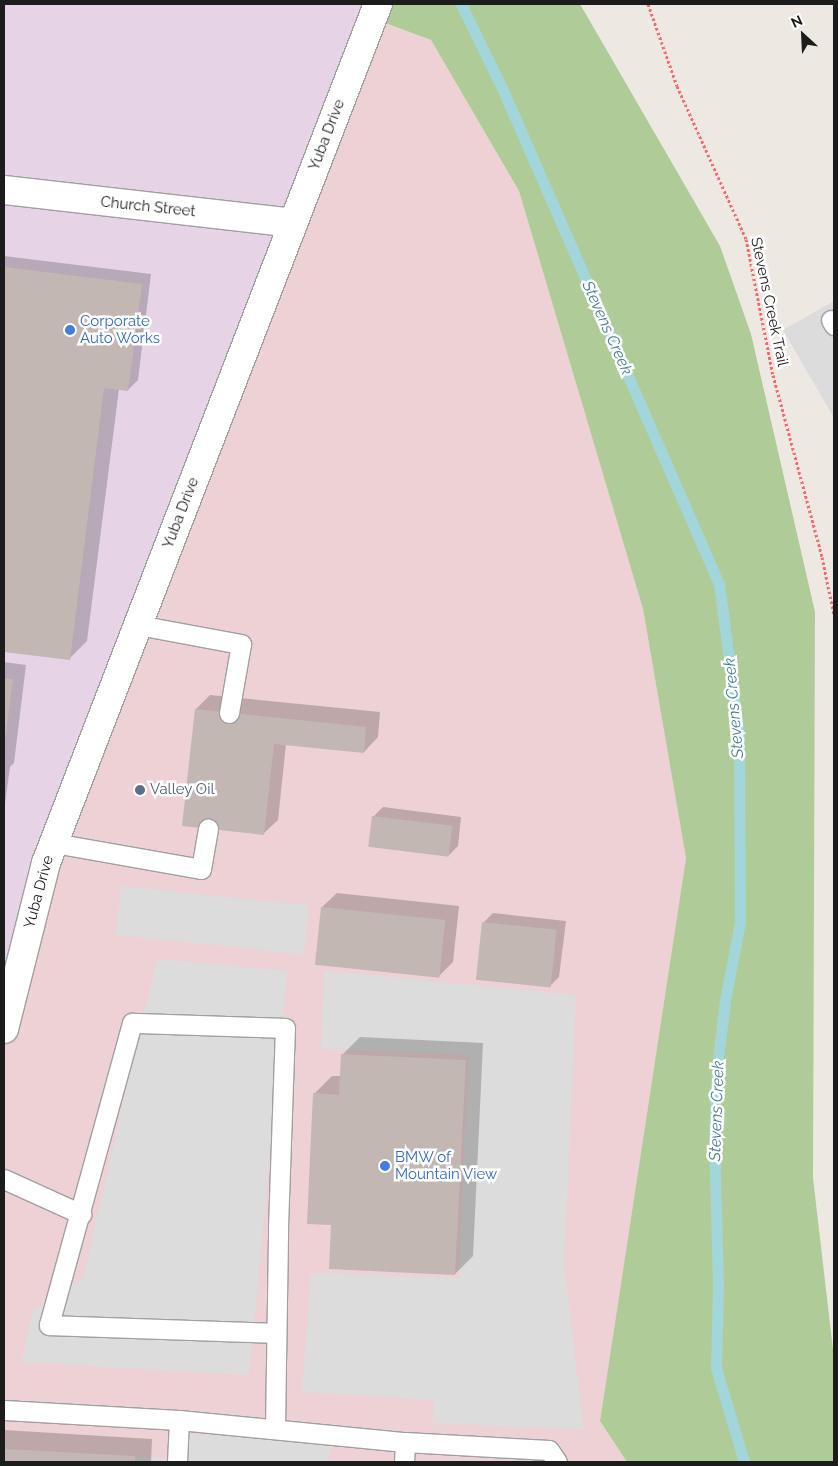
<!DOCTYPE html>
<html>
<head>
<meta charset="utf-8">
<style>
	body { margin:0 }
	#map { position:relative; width:838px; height:1466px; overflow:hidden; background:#ede8e2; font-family:Raleway,sans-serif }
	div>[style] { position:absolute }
	.commercial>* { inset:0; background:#eed1d4 }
	.industrial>* { inset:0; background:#e6d4e6 }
	.forest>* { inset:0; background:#afcc98 }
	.parking>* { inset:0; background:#dcdcdc; transform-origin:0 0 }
	.shadow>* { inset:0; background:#0003 }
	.stream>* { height:11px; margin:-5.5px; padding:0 5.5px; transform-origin:5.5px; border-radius:5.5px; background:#a3d6da }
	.building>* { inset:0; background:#c2b7b2; transform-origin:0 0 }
	.path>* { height:3px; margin-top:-1.5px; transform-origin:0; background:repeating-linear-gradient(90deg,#f66b71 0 2.5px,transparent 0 5px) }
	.roads { filter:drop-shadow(1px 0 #a0a0a0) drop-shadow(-1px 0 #a0a0a0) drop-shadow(0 1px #a0a0a0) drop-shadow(0 -1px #a0a0a0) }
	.service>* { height:19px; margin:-9.5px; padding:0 9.5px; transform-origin:9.5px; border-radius:9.5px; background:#fff }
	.minor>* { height:28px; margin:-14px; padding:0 14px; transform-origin:14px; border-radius:14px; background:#fff }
	.dots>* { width:14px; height:14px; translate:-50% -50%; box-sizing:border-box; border:2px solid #fff; border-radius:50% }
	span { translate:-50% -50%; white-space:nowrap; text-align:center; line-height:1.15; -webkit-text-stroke:5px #fff; paint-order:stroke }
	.street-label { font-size:15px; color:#1c1c1c }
	.shop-label { font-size:15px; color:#366cbe }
	.left { translate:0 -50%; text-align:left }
	.service-label { font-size:15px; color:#4e5e75 }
	.water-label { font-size:16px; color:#467c9a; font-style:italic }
	.frame { position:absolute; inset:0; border:5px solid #1c1c1c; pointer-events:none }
	.north { position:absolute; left:778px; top:10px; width:50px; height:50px; -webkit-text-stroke:4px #fff; paint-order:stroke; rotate:335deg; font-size:14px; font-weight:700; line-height:20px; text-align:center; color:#1c1c1c }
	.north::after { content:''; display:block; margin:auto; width:18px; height:22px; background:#1c1c1c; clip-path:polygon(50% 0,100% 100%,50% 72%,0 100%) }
</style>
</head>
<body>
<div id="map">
	<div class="commercial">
		<i style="clip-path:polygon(372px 18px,431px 40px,519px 191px,643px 609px,686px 858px,600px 1421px,627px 1462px,4px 1462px,4px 1029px,46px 863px)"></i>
	</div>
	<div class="industrial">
		<i style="clip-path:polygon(4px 4px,365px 4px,46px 863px,4px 1029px)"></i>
	</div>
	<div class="forest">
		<i style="clip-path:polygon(365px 4px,580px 4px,720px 246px,751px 334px,815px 612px,813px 1178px,834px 1358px,834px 1462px,627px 1462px,600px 1421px,686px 858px,643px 609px,519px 191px,431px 40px,372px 18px)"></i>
	</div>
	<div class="parking">
		<i style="clip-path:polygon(834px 301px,834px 418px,783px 330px)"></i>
		<i style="left:121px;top:886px;width:189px;height:49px;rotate:6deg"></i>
		<i style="clip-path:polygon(157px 959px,287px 971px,249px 1375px,21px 1362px,33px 1311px,83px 1278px)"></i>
		<i style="clip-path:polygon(324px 971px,576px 995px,564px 1265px,584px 1430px,433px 1423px,434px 1400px,302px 1392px,311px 1273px,459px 1278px,468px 1055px,321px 1049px)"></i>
		<i style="clip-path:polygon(188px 1434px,331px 1442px,329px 1462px,135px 1462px,135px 1456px,186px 1459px)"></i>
	</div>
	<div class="shadow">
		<i style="clip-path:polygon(4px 256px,151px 274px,138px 380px,128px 390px,119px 389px,87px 641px,69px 659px,4px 651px)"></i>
		<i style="clip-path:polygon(4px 662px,26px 665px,14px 763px,10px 767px,4px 811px)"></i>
		<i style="clip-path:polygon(210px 695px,380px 712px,378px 737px,364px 752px,286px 744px,278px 820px,263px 834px,196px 709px)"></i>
		<i style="clip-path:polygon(383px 807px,461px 817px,458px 846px,448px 856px,373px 817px)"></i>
		<i style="clip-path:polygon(337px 893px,459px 906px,453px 962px,439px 976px,322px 907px)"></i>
		<i style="clip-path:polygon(493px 913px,566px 921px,559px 977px,549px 987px,483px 923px)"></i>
		<i style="clip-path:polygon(360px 1037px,483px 1043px,473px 1256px,455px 1274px,332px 1224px,314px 1094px,332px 1076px,341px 1076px,342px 1055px)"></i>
		<i style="clip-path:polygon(4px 1430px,152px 1439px,151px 1462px,4px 1462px)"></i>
	</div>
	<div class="stream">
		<i style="left:461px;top:4px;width:93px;rotate:64deg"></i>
		<i style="left:502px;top:88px;width:541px;rotate:66.37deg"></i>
		<i style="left:719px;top:584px;width:152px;rotate:82.5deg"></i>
		<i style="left:739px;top:735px;width:187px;rotate:89.7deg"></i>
		<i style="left:740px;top:922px;width:79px;rotate:100.9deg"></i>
		<i style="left:725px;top:1000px;width:67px;rotate:96.8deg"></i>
		<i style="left:717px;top:1067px;width:68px;rotate:92.5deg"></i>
		<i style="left:714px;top:1135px;width:149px;rotate:88.5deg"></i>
		<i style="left:718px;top:1284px;width:84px;rotate:91.4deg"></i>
		<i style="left:716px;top:1368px;width:98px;rotate:73.4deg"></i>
	</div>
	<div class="building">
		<i style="clip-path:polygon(4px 267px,142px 284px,128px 391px,104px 388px,70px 660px,4px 652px)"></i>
		<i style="clip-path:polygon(4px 678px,13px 679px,5px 740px,4px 740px)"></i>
		<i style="clip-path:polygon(195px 709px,366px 727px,364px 753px,274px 744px,264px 835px,182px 826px)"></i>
		<i style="left:372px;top:816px;width:81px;height:31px;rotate:7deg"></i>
		<i style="left:321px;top:907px;width:125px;height:58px;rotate:6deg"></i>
		<i style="left:482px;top:922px;width:75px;height:58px;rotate:6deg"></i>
		<i style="clip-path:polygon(341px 1054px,466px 1060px,455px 1275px,329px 1269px,331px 1225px,307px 1224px,313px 1093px,339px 1095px)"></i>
		<i style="clip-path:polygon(4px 1449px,135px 1456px,135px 1462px,4px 1462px)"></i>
	</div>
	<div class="path">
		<i style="left:648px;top:4px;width:87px;rotate:70.5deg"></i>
		<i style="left:677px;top:86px;width:168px;rotate:65.7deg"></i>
		<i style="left:746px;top:239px;width:139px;rotate:78.8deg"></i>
		<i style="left:773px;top:375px;width:188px;rotate:74.9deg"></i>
		<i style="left:822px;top:557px;width:59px;rotate:78.3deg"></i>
	</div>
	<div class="roads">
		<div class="service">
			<i style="left:831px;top:320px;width:6px;rotate:59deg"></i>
			<i style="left:138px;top:625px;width:105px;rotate:10.5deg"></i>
			<i style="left:241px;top:644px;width:70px;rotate:99.9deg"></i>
			<i style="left:54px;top:843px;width:149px;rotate:10deg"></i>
			<i style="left:201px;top:869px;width:41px;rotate:-80.1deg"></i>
			<i style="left:4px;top:1179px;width:85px;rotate:24.4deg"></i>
			<i style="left:4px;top:1410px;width:175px;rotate:3.3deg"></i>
			<i style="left:179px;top:1420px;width:227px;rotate:5.6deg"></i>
			<i style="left:405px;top:1442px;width:144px;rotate:3.2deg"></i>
			<i style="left:549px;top:1450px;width:14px;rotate:56deg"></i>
			<i style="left:275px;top:1427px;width:200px;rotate:-89.1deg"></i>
			<i style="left:278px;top:1227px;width:199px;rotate:-88deg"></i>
			<i style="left:285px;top:1028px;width:153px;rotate:-178.1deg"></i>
			<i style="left:132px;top:1023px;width:313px;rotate:105.4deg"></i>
			<i style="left:49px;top:1325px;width:227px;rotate:2deg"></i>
			<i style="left:177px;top:1462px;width:42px;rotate:-87.3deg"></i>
			<i style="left:404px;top:1462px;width:20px;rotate:-87deg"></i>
		</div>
		<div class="minor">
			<i style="left:4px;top:190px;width:291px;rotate:6.5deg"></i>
			<i style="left:4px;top:1029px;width:171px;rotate:-75.8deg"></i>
			<i style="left:46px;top:863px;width:921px;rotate:-68.87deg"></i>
		</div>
	</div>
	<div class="dots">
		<i style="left:70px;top:330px;background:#3f7fe0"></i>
		<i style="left:140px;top:790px;background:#5c6f8a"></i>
		<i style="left:385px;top:1166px;background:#3f7fe0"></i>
	</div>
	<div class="street-label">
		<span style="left:327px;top:135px;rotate:-69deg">Yuba Drive</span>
		<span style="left:148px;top:207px;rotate:6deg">Church Street</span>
		<span style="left:769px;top:302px;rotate:78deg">Stevens Creek Trail</span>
		<span style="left:181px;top:513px;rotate:-69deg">Yuba Drive</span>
		<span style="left:39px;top:892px;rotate:-75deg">Yuba Drive</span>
	</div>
	<div class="shop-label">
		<span class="left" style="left:80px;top:330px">Corporate<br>Auto Works</span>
		<span class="left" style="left:395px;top:1166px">BMW of<br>Mountain View</span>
	</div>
	<div class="service-label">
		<span class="left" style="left:150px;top:790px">Valley Oil</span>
	</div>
	<div class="water-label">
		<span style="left:607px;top:328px;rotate:66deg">Stevens Creek</span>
		<span style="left:734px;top:708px;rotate:-95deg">Stevens Creek</span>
		<span style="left:717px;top:1111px;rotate:-88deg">Stevens Creek</span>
	</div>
	<div class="frame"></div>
	<div class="north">N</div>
</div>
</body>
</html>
